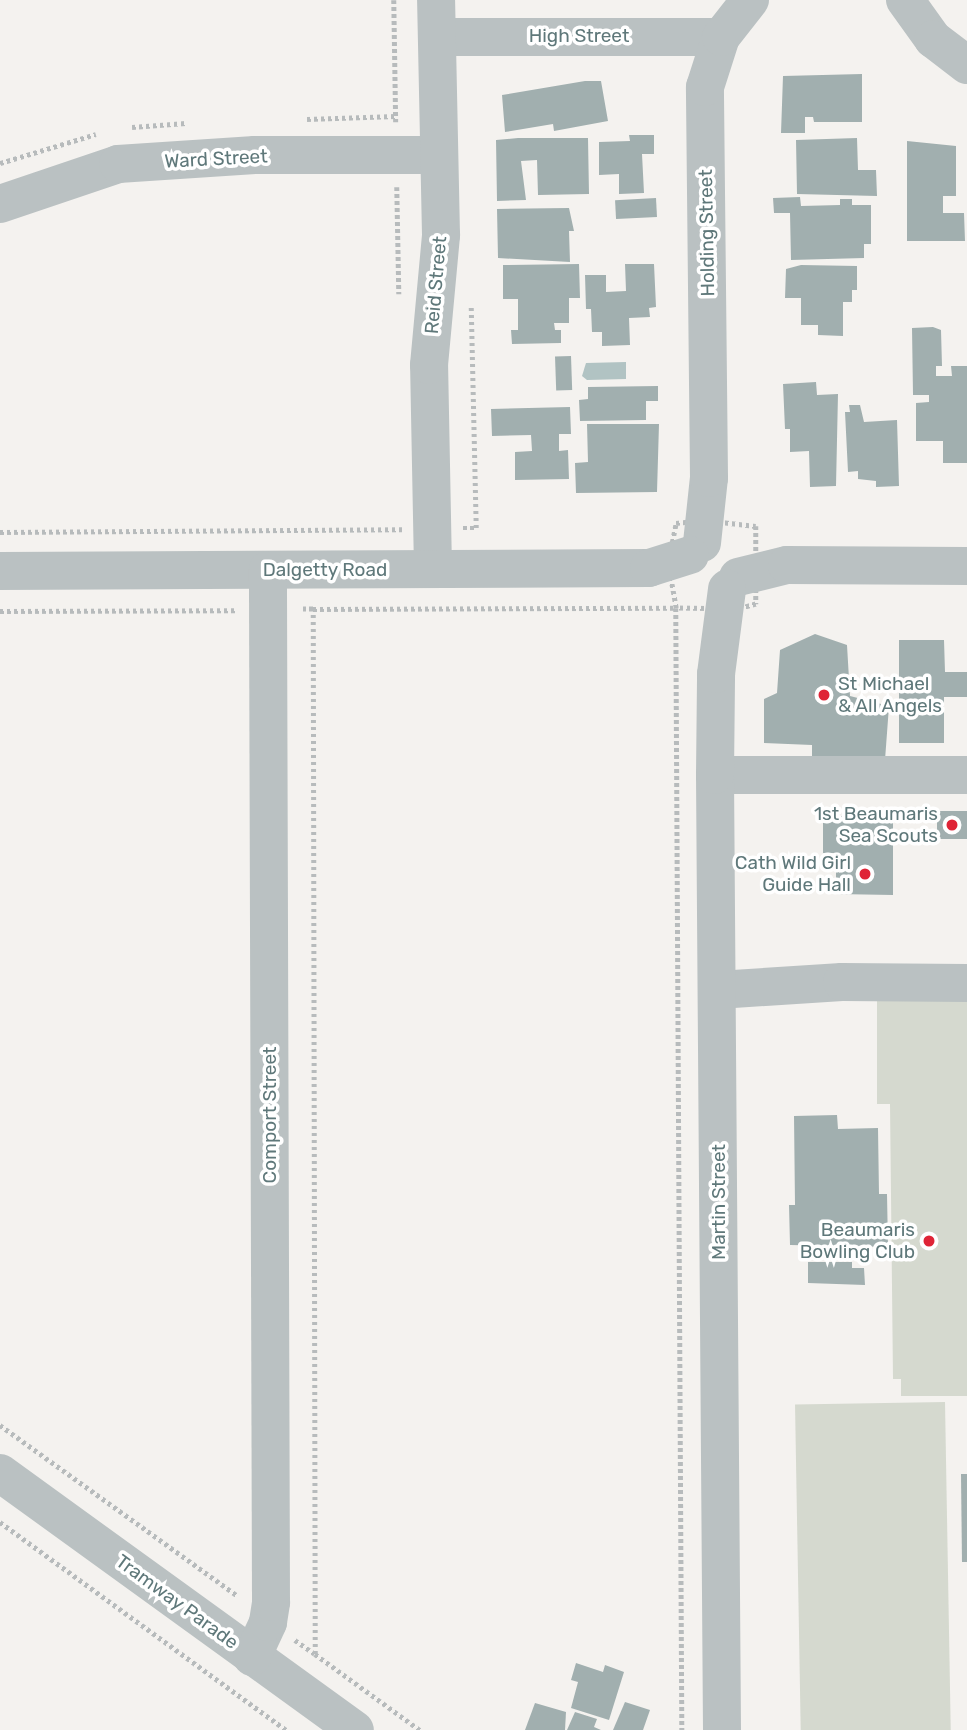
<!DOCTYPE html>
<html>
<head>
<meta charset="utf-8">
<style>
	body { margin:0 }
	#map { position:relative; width:967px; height:1730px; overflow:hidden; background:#f4f2ef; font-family:Rubik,sans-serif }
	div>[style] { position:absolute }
	.green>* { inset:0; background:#d5d9cf; transform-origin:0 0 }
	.water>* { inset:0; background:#b1c3c3 }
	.building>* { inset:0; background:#a1afaf; transform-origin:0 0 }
	.path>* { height:4.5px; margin-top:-2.25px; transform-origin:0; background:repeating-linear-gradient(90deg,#b7bbbc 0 3.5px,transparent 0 7px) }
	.minor>* { height:38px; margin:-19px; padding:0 19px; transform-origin:19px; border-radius:19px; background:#bac1c2 }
	.dots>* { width:19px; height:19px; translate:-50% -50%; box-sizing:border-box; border:4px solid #fff; border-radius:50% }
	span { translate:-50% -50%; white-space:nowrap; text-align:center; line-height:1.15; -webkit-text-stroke:7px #fff; paint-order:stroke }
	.street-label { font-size:19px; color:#5f787a }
	.poi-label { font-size:19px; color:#5f787a }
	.left { translate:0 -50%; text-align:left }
	.right { translate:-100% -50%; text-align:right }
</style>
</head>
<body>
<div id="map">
	<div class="green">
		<i style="clip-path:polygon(967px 997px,967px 1396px,901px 1396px,901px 1379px,893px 1379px,890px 1104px,877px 1104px,877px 998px)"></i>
		<i style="left:945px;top:1402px;width:328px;height:150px;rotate:89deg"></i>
	</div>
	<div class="water">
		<i style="clip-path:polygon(626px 362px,626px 379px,587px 380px,582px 376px,586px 363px)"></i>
	</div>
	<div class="building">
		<i style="clip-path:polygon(862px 74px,862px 122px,814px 122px,813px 117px,805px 117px,805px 133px,781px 133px,783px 76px)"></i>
		<i style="clip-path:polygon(585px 81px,601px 81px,608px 121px,554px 131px,553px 124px,505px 132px,502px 95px)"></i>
		<i style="clip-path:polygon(629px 135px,654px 135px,654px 154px,642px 154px,644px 193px,619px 194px,619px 174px,599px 175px,599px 142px,630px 141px)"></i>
		<i style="clip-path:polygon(518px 138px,588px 138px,589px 194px,538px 195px,537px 160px,521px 161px,526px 200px,497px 201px,496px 140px)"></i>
		<i style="clip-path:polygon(857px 138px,858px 170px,876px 170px,877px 196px,797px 194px,796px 140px)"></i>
		<i style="clip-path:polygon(907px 141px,956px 146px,956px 196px,943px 196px,943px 213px,964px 213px,965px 241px,907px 241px)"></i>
		<i style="clip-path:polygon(800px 197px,801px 206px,840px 205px,840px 199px,852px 199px,852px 205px,871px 205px,871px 244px,864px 244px,864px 258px,791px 260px,790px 213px,774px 213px,773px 198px)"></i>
		<i style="left:656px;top:198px;width:19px;height:41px;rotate:87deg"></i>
		<i style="clip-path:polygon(569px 208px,574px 231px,569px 231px,570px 262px,498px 258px,497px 209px)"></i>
		<i style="clip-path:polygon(579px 264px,580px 298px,569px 298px,569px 323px,554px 323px,555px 330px,561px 330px,561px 343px,512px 344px,511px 330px,518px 330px,518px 299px,503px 299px,503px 265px)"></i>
		<i style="clip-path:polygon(625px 264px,654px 264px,656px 307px,649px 308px,650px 317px,629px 318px,630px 345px,602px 346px,602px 332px,592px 332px,591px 309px,586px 309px,585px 275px,606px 275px,606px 292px,626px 291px)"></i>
		<i style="clip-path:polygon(801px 265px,857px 266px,857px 290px,852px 290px,852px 302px,843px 302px,843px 336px,818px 335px,818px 325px,801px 325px,801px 298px,785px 298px,786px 269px)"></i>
		<i style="clip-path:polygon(933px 327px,941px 330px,942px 366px,936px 366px,936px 376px,952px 376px,951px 366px,967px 366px,967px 463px,943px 463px,943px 441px,916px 441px,916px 403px,929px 402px,929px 395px,913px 395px,912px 328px)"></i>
		<i style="left:571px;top:356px;width:34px;height:16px;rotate:88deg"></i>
		<i style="clip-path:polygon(816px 382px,817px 395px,838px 394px,836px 486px,810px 487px,809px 451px,790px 452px,790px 429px,785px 429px,783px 384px)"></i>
		<i style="clip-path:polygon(658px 386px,658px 401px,646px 401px,646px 420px,580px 421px,579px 400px,588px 399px,588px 387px)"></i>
		<i style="clip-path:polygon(849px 405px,860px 405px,864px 422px,897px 420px,899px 486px,876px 487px,876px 481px,858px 479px,858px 471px,848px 472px,845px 412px,850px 412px)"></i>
		<i style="clip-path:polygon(570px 407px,571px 434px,559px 434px,559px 451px,568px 450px,569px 479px,515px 480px,515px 452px,532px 451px,531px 435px,492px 436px,491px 409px)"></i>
		<i style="clip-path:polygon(587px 424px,659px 424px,657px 492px,576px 493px,575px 463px,588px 462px)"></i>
		<i style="clip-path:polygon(815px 634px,847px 645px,850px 696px,889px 706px,885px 760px,812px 758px,812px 745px,764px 743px,764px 699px,777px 693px,780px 650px)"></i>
		<i style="clip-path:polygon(899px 640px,944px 640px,945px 672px,967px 672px,967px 697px,944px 697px,944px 743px,899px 743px)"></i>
		<i style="left:967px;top:811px;width:28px;height:30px;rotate:90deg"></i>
		<i style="clip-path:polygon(823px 816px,893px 816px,893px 895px,836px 894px,836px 853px,823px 853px)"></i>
		<i style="clip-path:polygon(837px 1115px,838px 1129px,878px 1128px,879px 1194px,887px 1194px,888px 1247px,790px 1245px,789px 1205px,795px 1205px,794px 1116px)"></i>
		<i style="clip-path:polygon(808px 1262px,852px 1262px,852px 1268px,864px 1268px,865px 1285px,808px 1283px)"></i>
		<i style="clip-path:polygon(961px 1474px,967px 1474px,967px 1562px,962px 1562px)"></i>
		<i style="clip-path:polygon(576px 1663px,603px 1672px,605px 1665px,624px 1672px,609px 1720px,571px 1708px,578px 1682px,571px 1680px)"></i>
		<i style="clip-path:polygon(625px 1702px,650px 1710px,643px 1730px,613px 1730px)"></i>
		<i style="clip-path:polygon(535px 1703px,566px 1712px,565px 1730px,525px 1730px)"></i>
		<i style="clip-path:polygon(575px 1712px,597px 1719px,594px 1727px,601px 1730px,567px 1730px)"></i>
	</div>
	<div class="path">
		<i style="left:394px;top:0;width:122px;rotate:89.1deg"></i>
		<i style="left:307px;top:119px;width:89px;rotate:-1.9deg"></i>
		<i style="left:132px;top:127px;width:54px;rotate:-4.2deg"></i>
		<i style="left:0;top:163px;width:100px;rotate:-16.8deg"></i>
		<i style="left:397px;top:187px;width:107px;rotate:88.9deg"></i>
		<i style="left:704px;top:520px;width:52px;rotate:6.6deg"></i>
		<i style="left:756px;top:526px;width:78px;rotate:90deg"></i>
		<i style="left:756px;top:604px;width:18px;rotate:164deg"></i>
		<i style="left:739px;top:609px;width:63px;rotate:-179.1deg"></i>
		<i style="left:676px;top:608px;width:46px;rotate:-100.1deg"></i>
		<i style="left:668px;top:563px;width:41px;rotate:-78.7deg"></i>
		<i style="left:676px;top:523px;width:28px;rotate:-6deg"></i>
		<i style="left:463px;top:528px;width:13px"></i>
		<i style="left:476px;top:528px;width:223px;rotate:-91.3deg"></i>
		<i style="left:0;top:532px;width:402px;rotate:-0.4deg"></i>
		<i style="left:313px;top:609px;width:363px;rotate:-0.2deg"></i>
		<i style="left:676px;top:608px;width:1122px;rotate:89.69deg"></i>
		<i style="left:0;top:611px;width:238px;rotate:-0.2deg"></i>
		<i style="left:0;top:1425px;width:293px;rotate:35.7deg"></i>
		<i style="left:0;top:1522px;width:354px;rotate:36deg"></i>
		<i style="left:295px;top:1640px;width:24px;rotate:35deg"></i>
		<i style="left:315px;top:1654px;width:1045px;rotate:-90.11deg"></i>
		<i style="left:313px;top:609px;width:14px;rotate:180deg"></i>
		<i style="left:315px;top:1654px;width:130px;rotate:35.9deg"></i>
	</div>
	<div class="minor">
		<i style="left:905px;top:0;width:48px;rotate:54.3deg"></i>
		<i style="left:933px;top:39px;width:43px;rotate:37.4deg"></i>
		<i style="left:437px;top:37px;width:284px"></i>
		<i style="left:0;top:204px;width:125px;rotate:-18.7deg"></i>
		<i style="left:118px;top:164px;width:137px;rotate:-3.8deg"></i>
		<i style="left:255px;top:155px;width:184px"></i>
		<i style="left:702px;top:543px;width:65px;rotate:-83.9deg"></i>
		<i style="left:709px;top:478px;width:391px;rotate:-90.6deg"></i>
		<i style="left:705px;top:87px;width:52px;rotate:-72.3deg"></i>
		<i style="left:721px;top:37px;width:47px;rotate:-51.9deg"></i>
		<i style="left:433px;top:569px;width:204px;rotate:-91.1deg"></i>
		<i style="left:429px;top:365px;width:131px;rotate:-84.7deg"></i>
		<i style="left:441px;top:235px;width:235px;rotate:-91.2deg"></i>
		<i style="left:0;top:571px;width:649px;rotate:-0.26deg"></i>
		<i style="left:649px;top:568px;width:43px;rotate:-17.6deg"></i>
		<i style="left:738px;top:577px;width:50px;rotate:-13.8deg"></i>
		<i style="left:787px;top:565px;width:180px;rotate:0.3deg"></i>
		<i style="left:715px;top:775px;width:252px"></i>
		<i style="left:718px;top:990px;width:124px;rotate:-3.7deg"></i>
		<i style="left:842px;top:982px;width:125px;rotate:0.5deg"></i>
		<i style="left:0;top:1473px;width:438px;rotate:35.9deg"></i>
		<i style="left:252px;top:1657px;width:38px;rotate:-65deg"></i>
		<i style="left:268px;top:1622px;width:20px;rotate:-81deg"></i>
		<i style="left:271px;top:1602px;width:1032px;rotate:-90.17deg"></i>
		<i style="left:722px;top:1730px;width:955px;rotate:-90.42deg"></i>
		<i style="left:715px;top:775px;width:101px;rotate:-89.4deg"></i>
		<i style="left:716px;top:674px;width:86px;rotate:-82.6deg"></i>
	</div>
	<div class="dots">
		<i style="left:824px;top:695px;background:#df2436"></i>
		<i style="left:952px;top:825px;background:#df2436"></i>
		<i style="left:865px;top:874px;background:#df2436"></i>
		<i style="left:929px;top:1241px;background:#df2436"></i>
	</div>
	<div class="street-label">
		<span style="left:579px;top:36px">High Street</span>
		<span style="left:216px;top:159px;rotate:-3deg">Ward Street</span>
		<span style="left:707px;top:233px;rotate:-91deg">Holding Street</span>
		<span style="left:436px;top:285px;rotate:-85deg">Reid Street</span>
		<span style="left:325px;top:570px">Dalgetty Road</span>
		<span style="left:270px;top:1115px;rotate:-90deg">Comport Street</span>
		<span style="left:719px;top:1202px;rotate:-90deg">Martin Street</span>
		<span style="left:177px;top:1602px;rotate:36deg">Tramway Parade</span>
	</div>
	<div class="poi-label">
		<span class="left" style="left:838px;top:695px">St Michael<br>&amp; All Angels</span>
		<span class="right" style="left:938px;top:825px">1st Beaumaris<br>Sea Scouts</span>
		<span class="right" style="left:851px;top:874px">Cath Wild Girl<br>Guide Hall</span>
		<span class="right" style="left:915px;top:1241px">Beaumaris<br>Bowling Club</span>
	</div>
</div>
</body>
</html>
